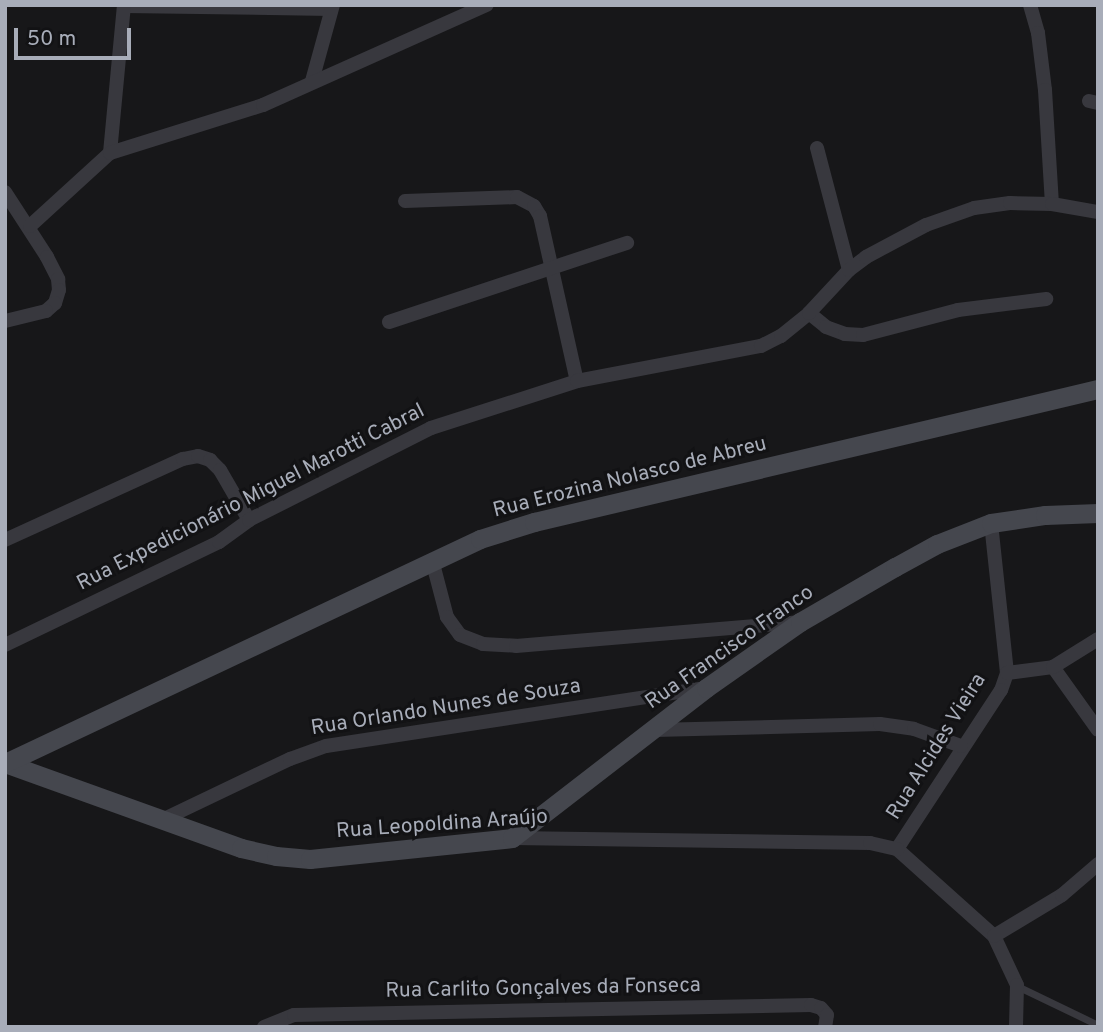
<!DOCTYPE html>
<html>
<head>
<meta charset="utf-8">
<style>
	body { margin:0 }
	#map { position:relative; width:1103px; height:1032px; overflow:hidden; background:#171719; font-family:Overpass,sans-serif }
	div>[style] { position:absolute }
	.lane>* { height:7px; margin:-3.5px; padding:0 3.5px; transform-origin:3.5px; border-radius:3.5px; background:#38383e }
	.street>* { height:14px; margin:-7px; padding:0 7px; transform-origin:7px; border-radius:7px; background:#38383e }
	.secondary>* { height:19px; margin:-9.5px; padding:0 9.5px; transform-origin:9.5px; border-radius:9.5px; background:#45474e }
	span { translate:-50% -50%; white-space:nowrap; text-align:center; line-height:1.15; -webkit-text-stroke:6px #121214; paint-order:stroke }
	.street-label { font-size:21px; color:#a8adb9 }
	.frame { position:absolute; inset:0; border:7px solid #a8adb9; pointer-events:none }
	.scale { position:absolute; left:14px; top:28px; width:117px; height:32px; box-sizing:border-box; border:4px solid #a8adb9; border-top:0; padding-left:9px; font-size:21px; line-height:24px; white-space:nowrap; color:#a8adb9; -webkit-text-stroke:5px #121214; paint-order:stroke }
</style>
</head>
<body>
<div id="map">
	<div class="lane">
		<i style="left:1017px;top:986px;width:90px;rotate:25.7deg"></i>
	</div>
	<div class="street">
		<i style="left:1030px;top:5px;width:29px;rotate:74deg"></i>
		<i style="left:1038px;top:33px;width:57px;rotate:83deg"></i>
		<i style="left:1045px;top:90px;width:114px;rotate:86.5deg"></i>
		<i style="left:124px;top:6px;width:207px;rotate:0.8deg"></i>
		<i style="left:312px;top:81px;width:79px;rotate:-74.6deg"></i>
		<i style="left:1089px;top:101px;width:9px;rotate:13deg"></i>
		<i style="left:817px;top:148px;width:126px;rotate:75.3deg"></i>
		<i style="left:110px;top:153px;width:149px;rotate:-84.6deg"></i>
		<i style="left:5px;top:192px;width:77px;rotate:57.1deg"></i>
		<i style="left:47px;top:257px;width:25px;rotate:63deg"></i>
		<i style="left:58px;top:279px;width:11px;rotate:85deg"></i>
		<i style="left:59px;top:290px;width:14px;rotate:107deg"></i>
		<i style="left:55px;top:303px;width:12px;rotate:138deg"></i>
		<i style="left:46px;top:311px;width:42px;rotate:166.3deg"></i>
		<i style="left:405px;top:201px;width:112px;rotate:-2deg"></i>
		<i style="left:517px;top:197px;width:19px;rotate:28deg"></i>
		<i style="left:534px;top:206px;width:12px;rotate:59deg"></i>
		<i style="left:540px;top:216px;width:169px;rotate:77.4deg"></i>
		<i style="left:30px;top:226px;width:108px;rotate:-42.4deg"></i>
		<i style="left:110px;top:153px;width:160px;rotate:-17.4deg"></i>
		<i style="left:263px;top:105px;width:245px;rotate:-24.1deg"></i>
		<i style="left:809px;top:313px;width:22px;rotate:39deg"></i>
		<i style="left:826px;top:327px;width:20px;rotate:20deg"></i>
		<i style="left:845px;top:334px;width:18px;rotate:3deg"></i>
		<i style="left:863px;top:335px;width:98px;rotate:-14.7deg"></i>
		<i style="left:958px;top:310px;width:89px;rotate:-7.1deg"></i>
		<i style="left:389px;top:322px;width:251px;rotate:-18.4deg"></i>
		<i style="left:991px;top:523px;width:151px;rotate:83.9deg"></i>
		<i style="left:1007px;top:673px;width:18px;rotate:109deg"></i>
		<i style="left:1001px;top:690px;width:190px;rotate:123.2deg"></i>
		<i style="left:897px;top:849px;width:130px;rotate:41.9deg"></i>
		<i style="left:994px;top:936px;width:54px;rotate:64.9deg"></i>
		<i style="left:1017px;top:985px;width:42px;rotate:91.4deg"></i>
		<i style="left:5px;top:540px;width:196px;rotate:-24.5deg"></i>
		<i style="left:183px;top:459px;width:15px;rotate:-11deg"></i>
		<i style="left:198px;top:456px;width:13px;rotate:18deg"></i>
		<i style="left:210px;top:460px;width:14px;rotate:45deg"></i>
		<i style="left:220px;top:470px;width:58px;rotate:59.9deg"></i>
		<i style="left:432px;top:560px;width:59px;rotate:75.3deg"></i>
		<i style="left:447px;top:617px;width:22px;rotate:54deg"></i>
		<i style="left:460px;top:635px;width:25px;rotate:21deg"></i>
		<i style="left:483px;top:644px;width:33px;rotate:3deg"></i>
		<i style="left:516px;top:646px;width:284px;rotate:-4.8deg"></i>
		<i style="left:5px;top:645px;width:237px;rotate:-25.7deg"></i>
		<i style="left:219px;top:542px;width:37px;rotate:-36deg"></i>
		<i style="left:249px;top:520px;width:204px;rotate:-26.8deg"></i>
		<i style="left:431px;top:428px;width:153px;rotate:-17.8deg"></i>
		<i style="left:577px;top:381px;width:187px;rotate:-10.8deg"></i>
		<i style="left:761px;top:346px;width:22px;rotate:-27deg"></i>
		<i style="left:781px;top:336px;width:36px;rotate:-39deg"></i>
		<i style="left:809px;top:313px;width:59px;rotate:-47.1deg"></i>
		<i style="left:849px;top:270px;width:21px;rotate:-37deg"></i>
		<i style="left:866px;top:257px;width:68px;rotate:-28.1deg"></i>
		<i style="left:926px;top:225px;width:51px;rotate:-19.5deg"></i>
		<i style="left:974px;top:208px;width:36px;rotate:-8deg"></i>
		<i style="left:1010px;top:203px;width:42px;rotate:1.4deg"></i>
		<i style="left:1052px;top:204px;width:47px;rotate:9.9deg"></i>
		<i style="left:1053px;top:667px;width:77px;rotate:54.5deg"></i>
		<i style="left:1007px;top:673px;width:46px;rotate:-7.4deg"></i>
		<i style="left:1053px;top:667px;width:53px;rotate:-31.9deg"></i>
		<i style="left:655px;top:730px;width:225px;rotate:-1.5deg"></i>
		<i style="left:880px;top:724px;width:34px;rotate:8deg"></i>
		<i style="left:914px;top:729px;width:50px;rotate:19.9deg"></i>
		<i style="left:164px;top:819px;width:140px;rotate:-25.5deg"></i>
		<i style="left:290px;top:759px;width:38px;rotate:-20deg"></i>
		<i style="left:326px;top:746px;width:383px;rotate:-8.7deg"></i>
		<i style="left:512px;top:838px;width:358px;rotate:0.8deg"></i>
		<i style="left:870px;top:843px;width:28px;rotate:13deg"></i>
		<i style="left:994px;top:936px;width:79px;rotate:-31.1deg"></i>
		<i style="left:1062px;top:895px;width:48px;rotate:-40.7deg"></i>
		<i style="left:264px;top:1027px;width:32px;rotate:-22deg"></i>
		<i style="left:294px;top:1015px;width:517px;rotate:-1.11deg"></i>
		<i style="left:811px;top:1005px;width:10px;rotate:17deg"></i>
		<i style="left:821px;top:1008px;width:9px;rotate:49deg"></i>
		<i style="left:827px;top:1015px;width:12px;rotate:99deg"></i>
	</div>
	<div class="secondary">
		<i style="left:5px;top:763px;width:251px;rotate:19.8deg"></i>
		<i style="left:241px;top:848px;width:36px;rotate:13deg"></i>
		<i style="left:276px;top:856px;width:34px;rotate:5deg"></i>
		<i style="left:310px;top:859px;width:203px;rotate:-5.9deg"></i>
		<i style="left:512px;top:838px;width:245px;rotate:-37.7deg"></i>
		<i style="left:706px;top:688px;width:115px;rotate:-35.1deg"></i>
		<i style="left:800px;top:622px;width:110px;rotate:-30.1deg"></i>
		<i style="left:895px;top:567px;width:48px;rotate:-28.7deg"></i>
		<i style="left:937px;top:544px;width:58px;rotate:-21.3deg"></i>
		<i style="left:991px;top:523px;width:55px;rotate:-8.4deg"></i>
		<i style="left:1045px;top:515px;width:53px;rotate:-2.2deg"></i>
		<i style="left:5px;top:763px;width:525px;rotate:-25.25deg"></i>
		<i style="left:480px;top:539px;width:57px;rotate:-17.5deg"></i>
		<i style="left:534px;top:522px;width:579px;rotate:-13.27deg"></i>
	</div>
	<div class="street-label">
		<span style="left:630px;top:478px;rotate:-14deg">Rua Erozina Nolasco de Abreu</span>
		<span style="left:251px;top:498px;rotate:-27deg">Rua Expedicionário Miguel Marotti Cabral</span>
		<span style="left:730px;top:648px;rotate:-35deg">Rua Francisco Franco</span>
		<span style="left:446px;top:708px;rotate:-9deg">Rua Orlando Nunes de Souza</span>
		<span style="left:937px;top:747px;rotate:-58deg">Rua Alcides Vieira</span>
		<span style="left:442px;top:825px;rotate:-4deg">Rua Leopoldina Araújo</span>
		<span style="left:543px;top:989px;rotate:-1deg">Rua Carlito Gonçalves da Fonseca</span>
	</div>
	<div class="frame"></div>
	<div class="scale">50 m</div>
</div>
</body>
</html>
